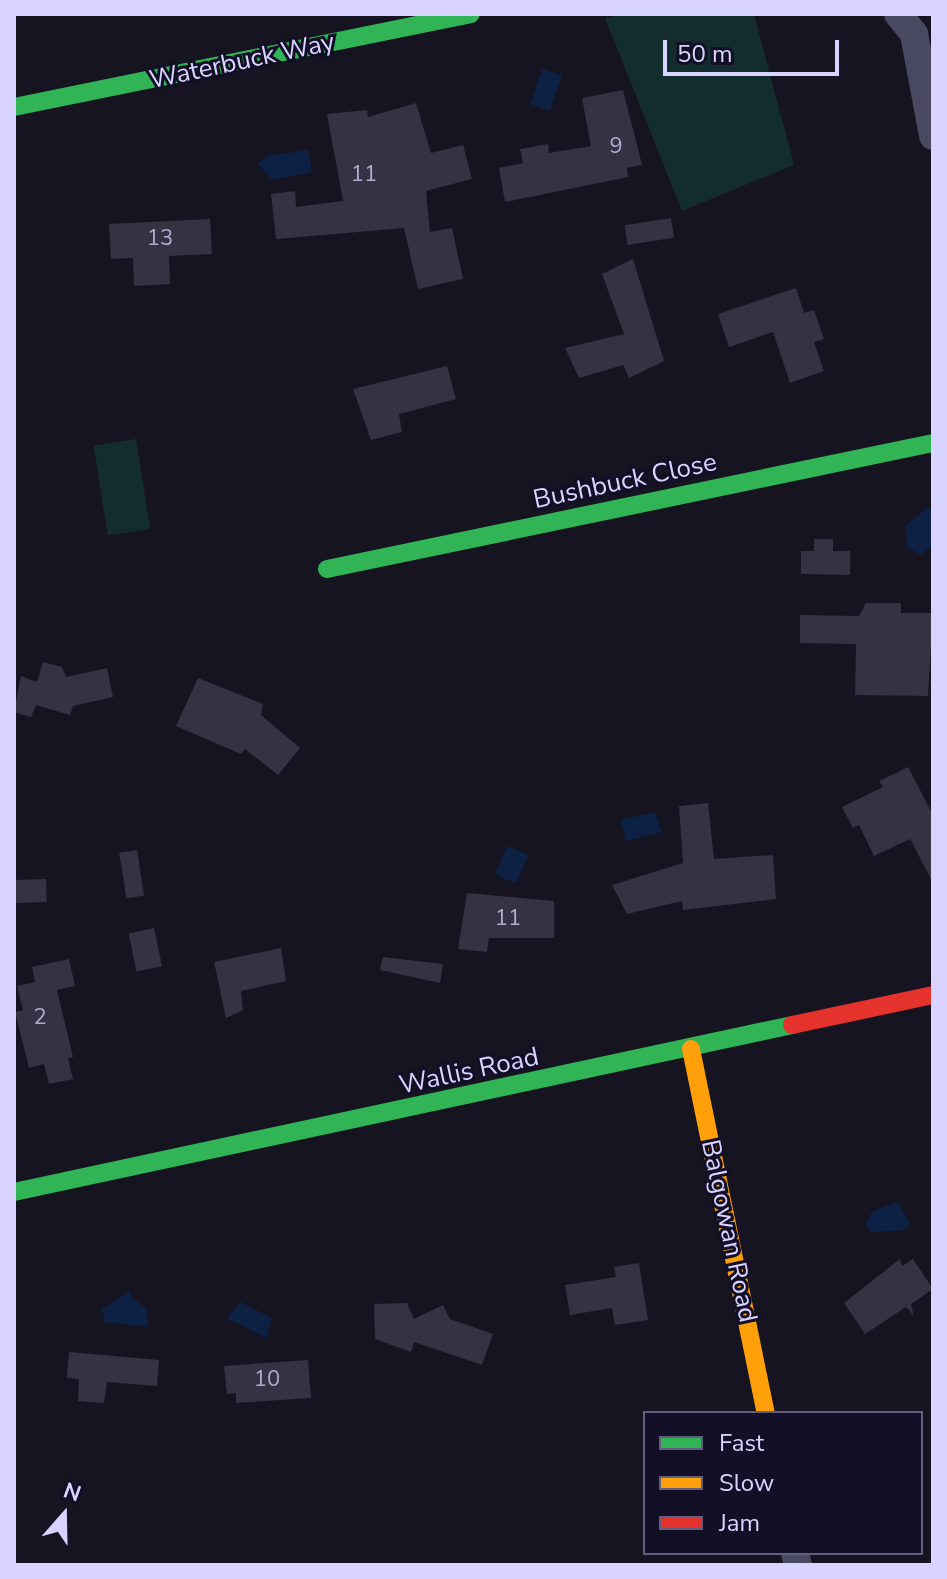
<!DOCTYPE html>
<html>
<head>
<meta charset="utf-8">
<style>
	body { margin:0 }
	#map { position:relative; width:947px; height:1579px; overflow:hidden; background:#161421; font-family:"Nunito Sans",sans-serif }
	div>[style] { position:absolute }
	.green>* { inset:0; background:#132c2d; transform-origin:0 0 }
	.water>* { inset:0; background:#0d2144; transform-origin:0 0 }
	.building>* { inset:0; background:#343243; transform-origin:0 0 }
	.street>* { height:28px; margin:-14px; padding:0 14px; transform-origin:14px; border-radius:14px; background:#4a4962 }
	.fast>* { height:18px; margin:-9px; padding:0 9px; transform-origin:9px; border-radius:9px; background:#30b455 }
	.slow>* { height:18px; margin:-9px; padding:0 9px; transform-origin:9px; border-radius:9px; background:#ff9f0a }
	.jam>* { height:18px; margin:-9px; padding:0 9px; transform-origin:9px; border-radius:9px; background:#e5322d }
	span { translate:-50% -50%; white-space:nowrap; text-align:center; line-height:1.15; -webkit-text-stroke:6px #130f26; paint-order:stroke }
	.number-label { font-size:22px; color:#b0acd0 }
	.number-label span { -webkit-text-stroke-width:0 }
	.street-label { font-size:26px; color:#d9d4ff }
	.frame { position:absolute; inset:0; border:16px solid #d9d4ff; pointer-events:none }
	.legend { position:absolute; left:643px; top:1411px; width:280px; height:144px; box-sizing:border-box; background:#130f26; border:2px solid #625e7d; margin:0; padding:10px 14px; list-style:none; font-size:24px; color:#d9d4ff }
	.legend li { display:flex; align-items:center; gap:16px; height:40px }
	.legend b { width:40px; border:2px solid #625e7d }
	.north { position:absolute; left:24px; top:1475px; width:80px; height:80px; -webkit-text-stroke:6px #130f26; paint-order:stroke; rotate:20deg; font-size:22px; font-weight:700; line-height:32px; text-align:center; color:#d9d4ff }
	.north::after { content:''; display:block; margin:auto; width:28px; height:36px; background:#d9d4ff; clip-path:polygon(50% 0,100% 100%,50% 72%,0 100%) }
	.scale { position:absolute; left:663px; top:40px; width:176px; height:36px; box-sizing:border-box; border:4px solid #d9d4ff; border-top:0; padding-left:10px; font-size:24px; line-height:28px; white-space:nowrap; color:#d9d4ff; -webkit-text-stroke:6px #130f26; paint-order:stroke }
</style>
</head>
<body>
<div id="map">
	<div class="green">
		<i style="clip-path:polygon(622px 14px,754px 14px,794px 165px,682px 211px,605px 18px)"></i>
		<i style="left:136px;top:439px;width:91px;height:43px;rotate:81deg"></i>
	</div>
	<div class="water">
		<i style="left:542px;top:69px;width:21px;height:37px;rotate:19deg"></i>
		<i style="clip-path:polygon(308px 150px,312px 172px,272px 180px,258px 164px,268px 156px)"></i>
		<i style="clip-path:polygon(927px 508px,933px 511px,933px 545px,921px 555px,907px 547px,905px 526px)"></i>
		<i style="clip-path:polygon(655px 813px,662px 832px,626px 841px,621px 819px)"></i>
		<i style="left:507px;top:846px;width:23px;height:31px;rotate:23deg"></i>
		<i style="clip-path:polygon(898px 1202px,910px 1224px,904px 1230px,870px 1232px,866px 1221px,873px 1211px)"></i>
		<i style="clip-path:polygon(130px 1291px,131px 1298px,147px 1308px,148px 1327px,105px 1322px,102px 1309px)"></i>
		<i style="clip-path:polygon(240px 1302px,272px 1318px,267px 1338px,227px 1318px)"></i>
	</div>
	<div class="building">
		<i style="clip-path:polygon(623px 90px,642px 165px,627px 168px,628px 177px,505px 202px,499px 168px,523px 163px,520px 149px,548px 144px,549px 153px,591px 146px,582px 98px)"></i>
		<i style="clip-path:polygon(416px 103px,431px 153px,463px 145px,472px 179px,426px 191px,430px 232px,452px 228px,463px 279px,418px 289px,404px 228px,276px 239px,271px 194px,295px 191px,296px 207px,343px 201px,327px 114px,367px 110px,368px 117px)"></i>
		<i style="left:671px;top:218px;width:20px;height:47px;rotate:81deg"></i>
		<i style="clip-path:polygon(210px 219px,212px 254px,169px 256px,170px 284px,134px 286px,133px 258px,111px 259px,109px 224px)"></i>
		<i style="clip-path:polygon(633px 259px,664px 361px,629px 378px,623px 365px,579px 378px,565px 348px,624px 334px,602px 274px)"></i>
		<i style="clip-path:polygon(796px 288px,804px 313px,814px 310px,824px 339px,814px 342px,824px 371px,790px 383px,773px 332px,729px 347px,718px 314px)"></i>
		<i style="clip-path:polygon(447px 366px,456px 399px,399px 414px,402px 432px,371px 440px,353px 389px)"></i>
		<i style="clip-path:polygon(814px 539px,833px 539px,833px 551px,850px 551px,850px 575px,801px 574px,801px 551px,814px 551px)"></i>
		<i style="clip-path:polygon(866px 603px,901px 603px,901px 613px,933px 613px,928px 696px,855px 695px,856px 644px,800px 643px,800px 615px,859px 616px)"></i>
		<i style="clip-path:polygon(43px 662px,62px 667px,66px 677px,107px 668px,113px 697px,73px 706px,70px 715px,36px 705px,31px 717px,14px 712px,21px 676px,37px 682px)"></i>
		<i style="clip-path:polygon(198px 678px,263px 704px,261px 715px,300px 748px,278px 775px,245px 749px,241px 754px,176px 726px)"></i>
		<i style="clip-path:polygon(908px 767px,933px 815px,933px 883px,910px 839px,874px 856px,859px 825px,853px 828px,842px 807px,883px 787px,879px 781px)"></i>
		<i style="clip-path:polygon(708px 803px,714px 859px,773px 855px,776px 899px,683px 910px,682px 901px,627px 914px,612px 885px,683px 863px,679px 806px)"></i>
		<i style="left:137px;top:850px;width:46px;height:18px;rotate:81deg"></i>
		<i style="left:46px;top:879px;width:23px;height:32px;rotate:88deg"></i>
		<i style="clip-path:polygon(467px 893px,554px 901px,554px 938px,489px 938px,487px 952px,458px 949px)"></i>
		<i style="left:154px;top:928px;width:39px;height:26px;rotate:78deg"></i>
		<i style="clip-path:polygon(281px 948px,286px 981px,241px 991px,243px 1010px,226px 1018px,214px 962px)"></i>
		<i style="clip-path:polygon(383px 957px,443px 964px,440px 983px,380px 970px)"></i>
		<i style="clip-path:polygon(69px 959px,75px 986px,57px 990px,73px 1057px,68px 1058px,73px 1079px,49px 1084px,44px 1064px,29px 1068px,15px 1012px,23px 1010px,17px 986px,35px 982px,32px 967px)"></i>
		<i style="clip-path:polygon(900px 1259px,902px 1266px,913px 1259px,933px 1289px,911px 1304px,914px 1316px,906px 1307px,865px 1334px,844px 1303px)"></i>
		<i style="clip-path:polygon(639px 1263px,648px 1320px,615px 1325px,612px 1308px,570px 1315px,565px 1285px,616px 1277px,614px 1267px)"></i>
		<i style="clip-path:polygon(407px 1303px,414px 1319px,443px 1305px,450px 1319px,493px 1334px,482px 1365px,414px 1342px,411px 1352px,375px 1339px,374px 1304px)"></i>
		<i style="clip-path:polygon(69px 1352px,159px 1360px,157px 1386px,107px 1382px,104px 1403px,78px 1401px,79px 1379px,67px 1378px)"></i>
		<i style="clip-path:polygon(308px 1360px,311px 1398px,236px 1403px,236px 1393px,227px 1394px,224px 1366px)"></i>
	</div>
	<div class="street">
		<i style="left:898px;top:14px;width:26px;rotate:51deg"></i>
		<i style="left:914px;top:34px;width:104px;rotate:79.4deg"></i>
		<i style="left:795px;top:1553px;width:12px;rotate:76deg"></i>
	</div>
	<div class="fast">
		<i style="left:14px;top:107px;width:466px;rotate:-11.5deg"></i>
		<i style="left:327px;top:569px;width:619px;rotate:-11.75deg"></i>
		<i style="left:14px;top:1192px;width:796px;rotate:-12.11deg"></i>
	</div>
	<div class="slow">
		<i style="left:691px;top:1049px;width:372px;rotate:78.4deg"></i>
	</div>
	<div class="jam">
		<i style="left:792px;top:1025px;width:144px;rotate:-12deg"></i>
	</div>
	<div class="number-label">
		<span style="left:616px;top:147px">9</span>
		<span style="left:364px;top:175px">11</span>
		<span style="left:160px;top:239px">13</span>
		<span style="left:508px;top:919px">11</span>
		<span style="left:40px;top:1018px">2</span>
		<span style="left:267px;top:1380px">10</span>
	</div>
	<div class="street-label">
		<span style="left:242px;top:61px;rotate:-12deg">Waterbuck Way</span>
		<span style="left:625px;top:481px;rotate:-12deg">Bushbuck Close</span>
		<span style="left:469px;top:1071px;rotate:-12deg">Wallis Road</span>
		<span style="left:729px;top:1231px;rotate:78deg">Balgowan Road</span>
	</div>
	<div class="frame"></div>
	<ul class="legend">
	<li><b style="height:10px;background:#30b455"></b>Fast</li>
	<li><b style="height:10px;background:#ff9f0a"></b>Slow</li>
	<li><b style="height:10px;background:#e5322d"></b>Jam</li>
	</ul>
	<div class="north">N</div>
	<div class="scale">50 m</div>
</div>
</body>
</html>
